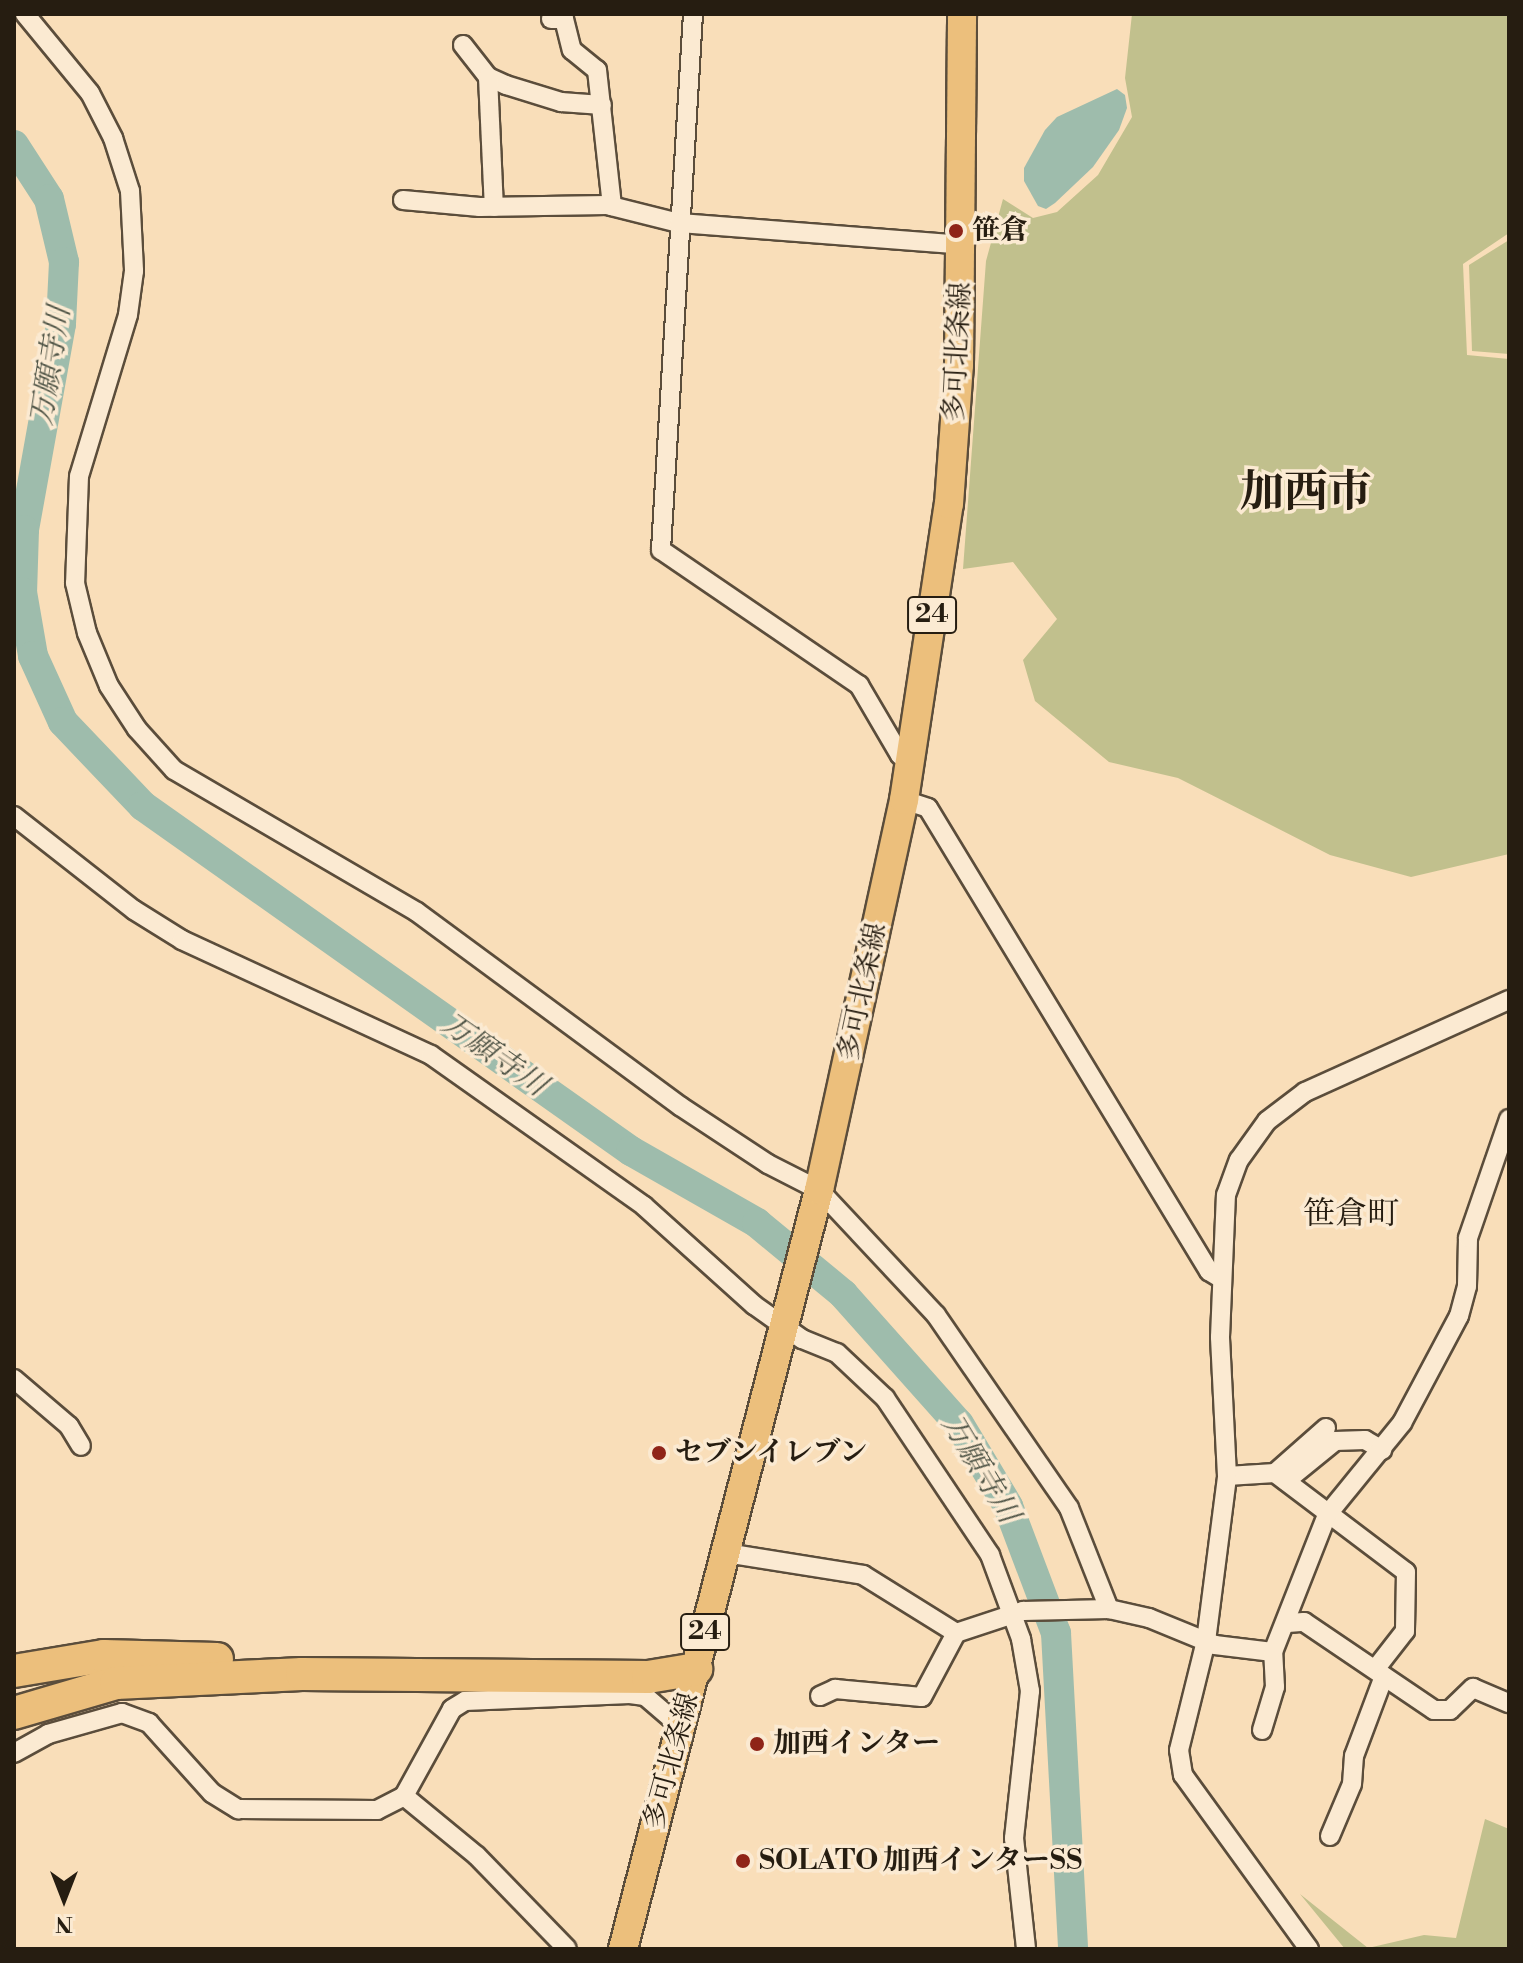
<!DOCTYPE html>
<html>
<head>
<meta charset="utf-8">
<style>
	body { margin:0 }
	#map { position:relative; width:1523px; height:1963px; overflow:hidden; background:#f9deb9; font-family:"Libre Bodoni","Noto Serif JP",serif }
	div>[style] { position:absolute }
	.green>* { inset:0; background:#c1c08d }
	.water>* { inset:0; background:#9ebcac }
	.river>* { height:30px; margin:-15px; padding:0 15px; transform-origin:15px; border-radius:15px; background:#9ebcac }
	.roads { filter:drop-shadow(2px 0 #5b4d3b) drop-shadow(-2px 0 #5b4d3b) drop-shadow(0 2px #5b4d3b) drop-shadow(0 -2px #5b4d3b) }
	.street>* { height:18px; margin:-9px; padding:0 9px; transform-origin:9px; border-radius:9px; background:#fbead2 }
	.primary>* { height:28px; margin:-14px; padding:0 14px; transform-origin:14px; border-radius:14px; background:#ecbf7c }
	.highway>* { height:32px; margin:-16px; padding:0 16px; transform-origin:16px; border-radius:16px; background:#ecbf7c }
	.dots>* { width:22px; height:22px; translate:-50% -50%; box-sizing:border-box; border:4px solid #fbead2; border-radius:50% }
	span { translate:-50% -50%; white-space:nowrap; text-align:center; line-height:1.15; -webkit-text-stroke:7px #fbead2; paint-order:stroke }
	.shield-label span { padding:2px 6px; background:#fbead2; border:2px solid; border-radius:6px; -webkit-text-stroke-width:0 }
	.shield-label { font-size:26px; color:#261d11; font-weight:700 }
	.poi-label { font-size:28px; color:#261d11; font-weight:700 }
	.left { translate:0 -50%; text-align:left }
	.street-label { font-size:28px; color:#261d11 }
	.water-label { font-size:30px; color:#505547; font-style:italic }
	.quarter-label { font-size:32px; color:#261d11 }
	.town-label { font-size:44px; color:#261d11; font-weight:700 }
	.frame { position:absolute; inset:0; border:16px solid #261d11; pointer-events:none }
	.north { position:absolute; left:24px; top:1859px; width:80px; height:80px; -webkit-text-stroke:6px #fbead2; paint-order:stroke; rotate:180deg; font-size:22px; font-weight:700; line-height:32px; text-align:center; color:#261d11 }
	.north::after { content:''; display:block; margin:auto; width:28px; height:36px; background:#261d11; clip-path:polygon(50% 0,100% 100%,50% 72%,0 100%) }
</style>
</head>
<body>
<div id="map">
	<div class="green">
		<i style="clip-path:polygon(1132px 14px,1509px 14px,1509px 233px,1463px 264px,1467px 355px,1509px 359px,1509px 854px,1411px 877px,1330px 855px,1178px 778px,1109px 762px,1035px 701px,1023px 660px,1057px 619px,1013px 562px,963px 569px,986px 261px,1003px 199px,1033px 218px,1057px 212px,1098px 175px,1132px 117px,1125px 78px)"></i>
		<i style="clip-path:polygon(1509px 240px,1509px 354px,1472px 351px,1469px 265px)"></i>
		<i style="clip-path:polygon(1485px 1819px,1509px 1829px,1509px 1949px,1345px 1949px,1300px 1894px,1368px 1948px,1424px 1935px,1456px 1938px)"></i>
	</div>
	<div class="water">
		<i style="clip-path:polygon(1117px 89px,1125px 95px,1127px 108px,1119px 130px,1093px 167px,1055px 203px,1046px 209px,1038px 206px,1024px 181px,1024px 168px,1045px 130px,1057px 117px)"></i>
	</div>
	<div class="river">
		<i style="left:14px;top:145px;width:64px;rotate:57.1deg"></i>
		<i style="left:49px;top:199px;width:65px;rotate:76.6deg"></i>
		<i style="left:64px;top:262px;width:62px;rotate:92.8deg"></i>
		<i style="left:61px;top:324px;width:209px;rotate:100.2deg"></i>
		<i style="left:24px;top:530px;width:62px;rotate:91.8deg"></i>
		<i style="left:22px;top:592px;width:65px;rotate:80.2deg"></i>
		<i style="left:33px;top:656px;width:72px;rotate:65.6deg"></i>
		<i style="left:63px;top:722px;width:116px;rotate:46.4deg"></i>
		<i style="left:143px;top:806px;width:598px;rotate:35.26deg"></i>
		<i style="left:631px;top:1151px;width:145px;rotate:29.7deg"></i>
		<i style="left:757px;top:1223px;width:112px;rotate:39.5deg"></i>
		<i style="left:843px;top:1294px;width:174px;rotate:48.3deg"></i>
		<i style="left:959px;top:1424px;width:96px;rotate:59.1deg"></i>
		<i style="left:1008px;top:1506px;width:136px;rotate:69.3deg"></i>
		<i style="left:1056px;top:1633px;width:316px;rotate:86.9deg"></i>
	</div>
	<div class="roads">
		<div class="street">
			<i style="left:25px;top:14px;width:102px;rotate:50.6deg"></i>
			<i style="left:90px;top:93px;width:51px;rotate:62.9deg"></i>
			<i style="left:113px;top:138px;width:56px;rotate:72.2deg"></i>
			<i style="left:130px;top:191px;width:80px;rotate:87.1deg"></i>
			<i style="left:134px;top:271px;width:44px;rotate:97.8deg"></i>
			<i style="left:128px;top:315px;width:168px;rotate:106.9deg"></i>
			<i style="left:79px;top:476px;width:107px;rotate:92.1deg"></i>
			<i style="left:75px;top:583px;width:51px;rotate:76.5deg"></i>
			<i style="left:87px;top:633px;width:57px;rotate:67.5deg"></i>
			<i style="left:109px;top:686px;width:51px;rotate:56.9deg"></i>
			<i style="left:137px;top:729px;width:55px;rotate:47.9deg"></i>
			<i style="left:174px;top:770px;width:281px;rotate:30.3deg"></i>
			<i style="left:417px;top:912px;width:327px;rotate:36.4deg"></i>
			<i style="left:680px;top:1106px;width:105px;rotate:33.4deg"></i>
			<i style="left:768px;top:1164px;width:57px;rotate:27deg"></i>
			<i style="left:819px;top:1190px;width:171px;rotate:46.9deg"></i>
			<i style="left:936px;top:1315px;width:234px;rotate:55.4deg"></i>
			<i style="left:1069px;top:1508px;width:109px;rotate:68.4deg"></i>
			<i style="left:693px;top:14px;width:537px;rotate:93.42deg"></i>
			<i style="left:661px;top:550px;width:240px;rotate:34.3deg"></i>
			<i style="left:859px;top:685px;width:81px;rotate:59.6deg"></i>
			<i style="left:900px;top:755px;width:11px;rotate:34deg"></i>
			<i style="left:551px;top:19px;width:13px"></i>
			<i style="left:564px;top:19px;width:32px;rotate:76deg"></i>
			<i style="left:572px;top:50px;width:32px;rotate:39deg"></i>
			<i style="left:597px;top:70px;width:137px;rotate:83.7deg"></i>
			<i style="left:463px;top:45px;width:41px;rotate:52deg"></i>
			<i style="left:488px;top:77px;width:20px;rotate:24deg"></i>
			<i style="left:506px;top:85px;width:58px;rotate:17.2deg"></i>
			<i style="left:561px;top:102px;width:41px;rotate:4.2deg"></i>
			<i style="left:488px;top:77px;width:130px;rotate:87.4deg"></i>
			<i style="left:403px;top:200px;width:77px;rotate:5.2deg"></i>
			<i style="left:480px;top:207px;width:127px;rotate:-0.9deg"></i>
			<i style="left:607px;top:205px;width:74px;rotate:14deg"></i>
			<i style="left:679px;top:223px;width:286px;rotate:4.4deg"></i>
			<i style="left:904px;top:800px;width:25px;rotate:18deg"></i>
			<i style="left:928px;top:808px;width:542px;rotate:58.75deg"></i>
			<i style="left:1209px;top:1271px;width:15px;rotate:32deg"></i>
			<i style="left:14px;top:816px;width:152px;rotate:38.1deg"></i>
			<i style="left:134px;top:910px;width:57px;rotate:32deg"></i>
			<i style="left:182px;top:940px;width:274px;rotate:24.8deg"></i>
			<i style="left:431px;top:1055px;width:261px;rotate:35.3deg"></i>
			<i style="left:644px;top:1206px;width:148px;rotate:42deg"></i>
			<i style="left:754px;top:1305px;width:59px;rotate:35.3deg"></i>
			<i style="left:802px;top:1339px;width:38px;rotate:22deg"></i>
			<i style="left:837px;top:1353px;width:66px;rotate:43.2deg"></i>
			<i style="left:885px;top:1398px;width:189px;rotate:56.2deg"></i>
			<i style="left:990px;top:1555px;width:90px;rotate:69.7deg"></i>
			<i style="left:1021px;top:1639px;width:53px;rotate:80.2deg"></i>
			<i style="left:1030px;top:1691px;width:148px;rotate:96.2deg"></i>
			<i style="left:1014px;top:1838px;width:112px;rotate:83.8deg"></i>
			<i style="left:14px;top:1379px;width:72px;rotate:40.5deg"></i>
			<i style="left:69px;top:1426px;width:23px;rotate:59deg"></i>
			<i style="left:1275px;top:1473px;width:68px;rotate:-41.4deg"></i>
			<i style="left:1227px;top:1476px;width:48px;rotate:-3.6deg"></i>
			<i style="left:1275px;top:1473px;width:164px;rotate:37.1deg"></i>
			<i style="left:1406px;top:1572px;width:59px;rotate:91deg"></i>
			<i style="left:1405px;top:1631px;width:46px;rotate:127.9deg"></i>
			<i style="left:1286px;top:1481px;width:63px;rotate:-39.2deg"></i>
			<i style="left:1335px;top:1441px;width:30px;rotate:-2deg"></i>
			<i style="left:1365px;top:1440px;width:20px;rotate:30deg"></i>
			<i style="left:726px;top:1553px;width:139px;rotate:9.1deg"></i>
			<i style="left:863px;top:1575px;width:110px;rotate:31.9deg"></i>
			<i style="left:1288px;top:1623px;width:16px;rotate:-4deg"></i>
			<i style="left:1304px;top:1622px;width:157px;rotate:34.1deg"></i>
			<i style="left:1434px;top:1710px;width:16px"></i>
			<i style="left:1450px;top:1710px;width:32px;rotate:-44deg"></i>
			<i style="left:1473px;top:1688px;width:39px;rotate:23deg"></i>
			<i style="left:820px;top:1696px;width:17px;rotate:-25deg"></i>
			<i style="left:835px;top:1689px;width:87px;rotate:5.3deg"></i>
			<i style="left:922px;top:1697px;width:72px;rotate:-62deg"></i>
			<i style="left:956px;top:1633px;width:71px;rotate:-18.2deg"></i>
			<i style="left:1023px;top:1611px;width:86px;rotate:-1.3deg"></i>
			<i style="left:1109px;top:1609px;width:41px;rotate:12.7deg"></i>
			<i style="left:1149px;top:1618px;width:71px;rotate:22.2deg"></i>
			<i style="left:1215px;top:1645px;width:58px;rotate:6.9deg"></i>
			<i style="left:1273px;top:1652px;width:147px;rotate:-68.5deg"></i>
			<i style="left:1327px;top:1515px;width:119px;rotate:-50.8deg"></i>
			<i style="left:1402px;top:1423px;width:121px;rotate:-62deg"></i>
			<i style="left:1459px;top:1316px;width:31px;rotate:-75deg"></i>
			<i style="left:1467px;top:1286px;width:48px;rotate:-88.8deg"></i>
			<i style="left:1468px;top:1238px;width:126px;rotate:-71deg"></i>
			<i style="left:1262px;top:1730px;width:45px;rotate:-73.2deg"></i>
			<i style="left:1275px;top:1687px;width:35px;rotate:-93deg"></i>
			<i style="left:14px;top:1753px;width:39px;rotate:-29deg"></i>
			<i style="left:48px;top:1734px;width:77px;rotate:-15.8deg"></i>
			<i style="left:122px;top:1713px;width:29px;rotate:20deg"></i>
			<i style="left:149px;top:1723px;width:94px;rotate:48deg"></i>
			<i style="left:212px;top:1793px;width:31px;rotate:32deg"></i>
			<i style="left:238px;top:1809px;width:139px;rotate:0.4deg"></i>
			<i style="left:377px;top:1810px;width:30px;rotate:-27deg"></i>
			<i style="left:404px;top:1796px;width:99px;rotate:-61.1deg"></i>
			<i style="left:452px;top:1709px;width:15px;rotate:-32deg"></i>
			<i style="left:465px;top:1701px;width:165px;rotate:-2.4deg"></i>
			<i style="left:630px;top:1694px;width:15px;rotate:8deg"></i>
			<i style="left:645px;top:1696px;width:48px;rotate:40.7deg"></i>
			<i style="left:404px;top:1796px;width:94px;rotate:39.4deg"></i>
			<i style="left:477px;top:1856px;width:129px;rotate:45.9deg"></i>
			<i style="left:1330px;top:1836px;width:56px;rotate:-67.1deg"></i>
			<i style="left:1352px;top:1784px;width:28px;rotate:-86deg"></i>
			<i style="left:1354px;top:1756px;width:85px;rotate:-69.4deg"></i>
			<i style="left:1309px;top:1949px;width:215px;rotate:-125.9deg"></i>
			<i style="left:1183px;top:1775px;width:25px;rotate:-99deg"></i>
			<i style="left:1179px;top:1750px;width:112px;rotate:-76.1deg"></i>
			<i style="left:1206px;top:1641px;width:166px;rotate:-82.7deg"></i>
			<i style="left:1227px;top:1476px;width:139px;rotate:-92.9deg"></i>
			<i style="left:1220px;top:1337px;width:142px;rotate:-87.6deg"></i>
			<i style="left:1226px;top:1195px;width:37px;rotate:-70deg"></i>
			<i style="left:1239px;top:1160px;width:48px;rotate:-54.3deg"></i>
			<i style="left:1267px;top:1121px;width:48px;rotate:-37.3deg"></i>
			<i style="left:1305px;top:1092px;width:224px;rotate:-24.3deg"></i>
		</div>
		<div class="primary">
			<i style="left:623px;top:1949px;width:784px;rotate:-75.52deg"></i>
			<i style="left:819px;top:1190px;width:399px;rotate:-77.7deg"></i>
			<i style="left:904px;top:800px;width:299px;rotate:-81.4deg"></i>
			<i style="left:949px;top:504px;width:139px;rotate:-85.9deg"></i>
			<i style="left:959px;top:365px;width:351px;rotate:-89.5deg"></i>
		</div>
		<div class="highway">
			<i style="left:14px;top:1671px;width:91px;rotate:-9.5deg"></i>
			<i style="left:104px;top:1656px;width:113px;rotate:1.5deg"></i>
			<i style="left:14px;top:1713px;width:106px;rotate:-16.4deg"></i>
			<i style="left:116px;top:1683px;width:186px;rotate:-2.8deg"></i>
			<i style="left:302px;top:1674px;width:346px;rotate:0.5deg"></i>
			<i style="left:648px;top:1677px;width:49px;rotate:-9.5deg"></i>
		</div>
	</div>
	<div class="dots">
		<i style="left:956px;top:231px;background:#8f2418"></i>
		<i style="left:659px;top:1453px;background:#8f2418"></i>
		<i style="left:757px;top:1744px;background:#8f2418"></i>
		<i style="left:743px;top:1861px;background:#8f2418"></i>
	</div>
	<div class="shield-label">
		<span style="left:932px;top:615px">24</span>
		<span style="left:705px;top:1632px">24</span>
	</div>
	<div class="poi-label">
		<span class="left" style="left:972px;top:231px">笹倉</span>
		<span class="left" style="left:675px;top:1453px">セブンイレブン</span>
		<span class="left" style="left:773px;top:1744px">加西インター</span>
		<span class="left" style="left:759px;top:1861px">SOLATO 加西インターSS</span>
	</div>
	<div class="street-label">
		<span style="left:958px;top:352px;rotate:-87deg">多可北条線</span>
		<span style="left:863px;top:992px;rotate:-78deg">多可北条線</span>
		<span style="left:672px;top:1761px;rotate:-75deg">多可北条線</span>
	</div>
	<div class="water-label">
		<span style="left:51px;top:366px;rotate:-81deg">万願寺川</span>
		<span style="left:494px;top:1055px;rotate:35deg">万願寺川</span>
		<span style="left:980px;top:1469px;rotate:59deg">万願寺川</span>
	</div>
	<div class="quarter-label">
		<span style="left:1351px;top:1214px">笹倉町</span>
	</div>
	<div class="town-label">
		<span style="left:1306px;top:493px">加西市</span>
	</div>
	<div class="frame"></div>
	<div class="north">N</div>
</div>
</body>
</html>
